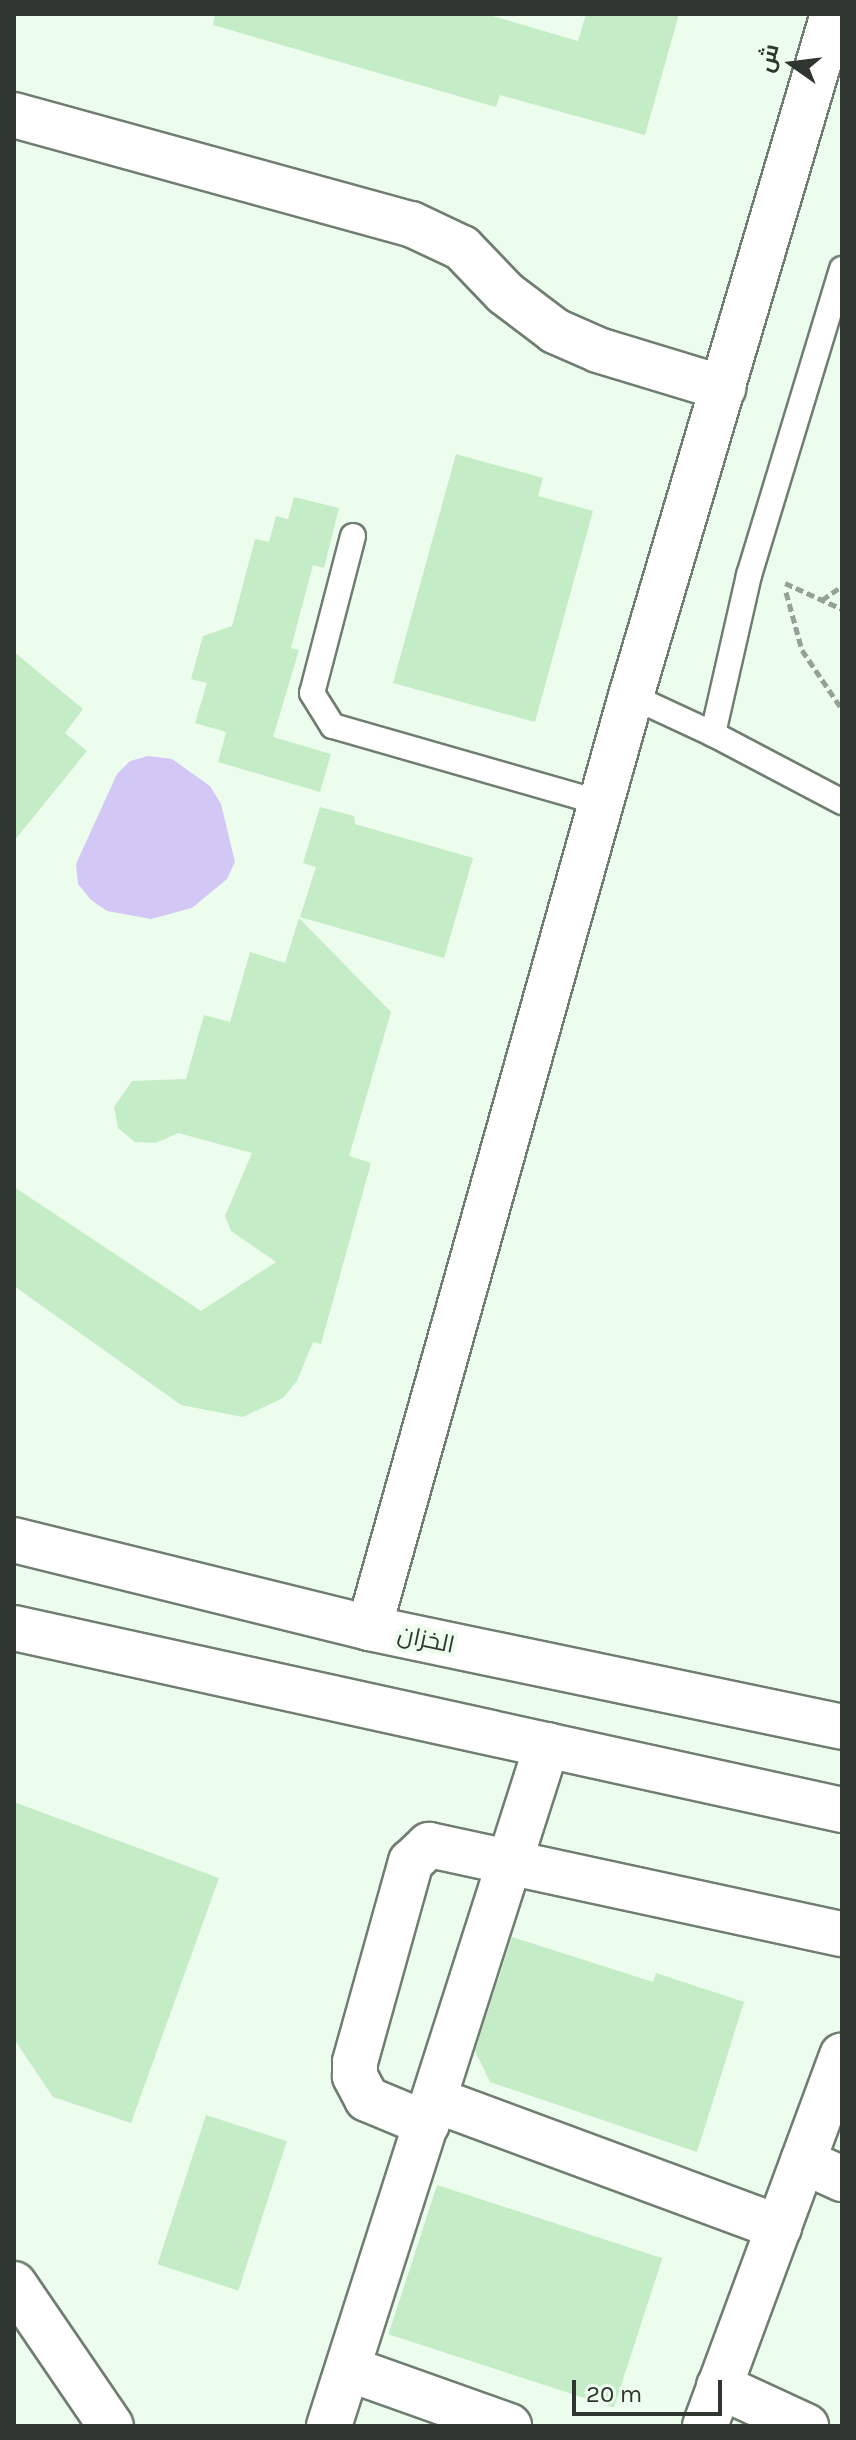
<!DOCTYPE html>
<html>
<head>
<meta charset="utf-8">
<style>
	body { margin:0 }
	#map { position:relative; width:856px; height:2440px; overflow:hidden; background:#edfded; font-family:Karla,Cairo,sans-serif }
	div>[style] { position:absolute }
	.water>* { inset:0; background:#d3c7f6 }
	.building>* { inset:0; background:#c4ecc6; transform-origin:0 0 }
	.path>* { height:5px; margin-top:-2.5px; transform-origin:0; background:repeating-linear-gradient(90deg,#96a196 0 8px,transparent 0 12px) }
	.roads { filter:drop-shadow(2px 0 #6f7e70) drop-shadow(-2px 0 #6f7e70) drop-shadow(0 2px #6f7e70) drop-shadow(0 -2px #6f7e70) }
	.service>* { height:24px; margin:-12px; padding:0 12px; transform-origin:12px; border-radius:12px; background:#fff }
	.minor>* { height:44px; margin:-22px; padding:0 22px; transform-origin:22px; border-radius:22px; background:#fff }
	.secondary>* { height:44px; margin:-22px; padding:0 22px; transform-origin:22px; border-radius:22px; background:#fff }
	span { translate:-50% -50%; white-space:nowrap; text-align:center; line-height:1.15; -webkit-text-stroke:8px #edfded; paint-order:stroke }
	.street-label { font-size:24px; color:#2f352f }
	.frame { position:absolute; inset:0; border:16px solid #2f352f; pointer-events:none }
	.north { position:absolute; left:752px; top:24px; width:80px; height:80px; -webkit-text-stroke:6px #edfded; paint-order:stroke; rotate:284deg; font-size:22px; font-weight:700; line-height:32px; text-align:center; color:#2f352f }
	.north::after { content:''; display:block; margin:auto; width:28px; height:36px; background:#2f352f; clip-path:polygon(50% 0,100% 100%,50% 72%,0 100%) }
	.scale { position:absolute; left:572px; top:2380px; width:150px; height:36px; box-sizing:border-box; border:4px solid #2f352f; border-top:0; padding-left:10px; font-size:24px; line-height:28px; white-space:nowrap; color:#2f352f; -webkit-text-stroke:6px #edfded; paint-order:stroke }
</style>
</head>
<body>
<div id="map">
	<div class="water">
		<i style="clip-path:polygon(148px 756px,172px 759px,210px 786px,221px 804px,235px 862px,227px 879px,192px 908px,151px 919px,107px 911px,91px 900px,78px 884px,76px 864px,117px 774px,130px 761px)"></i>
	</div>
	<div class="building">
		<i style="clip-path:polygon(215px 14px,486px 14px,578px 41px,586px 14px,679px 14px,645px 135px,500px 95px,496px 107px,213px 25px)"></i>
		<i style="clip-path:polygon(456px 454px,543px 478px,538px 496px,593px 511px,535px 722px,393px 683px)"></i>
		<i style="clip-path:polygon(294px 497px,339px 508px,324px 568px,313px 565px,291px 648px,299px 650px,273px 737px,331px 754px,320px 792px,218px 762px,226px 732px,195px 723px,207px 683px,191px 679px,203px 636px,232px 626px,255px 539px,269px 542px,276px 516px,288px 519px)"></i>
		<i style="clip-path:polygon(14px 652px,83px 709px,65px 733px,87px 751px,14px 841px)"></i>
		<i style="clip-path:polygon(320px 807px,354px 816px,355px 824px,473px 858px,444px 958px,300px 917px,316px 867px,303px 863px)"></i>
		<i style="clip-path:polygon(299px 918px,391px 1012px,349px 1156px,371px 1163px,321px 1344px,313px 1342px,297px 1381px,283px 1398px,243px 1417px,181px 1405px,14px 1286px,14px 1187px,201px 1311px,276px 1262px,231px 1231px,225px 1216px,252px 1153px,178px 1133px,156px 1143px,135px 1142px,118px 1128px,114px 1107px,132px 1081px,186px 1079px,204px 1015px,230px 1022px,250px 952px,285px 963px)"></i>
		<i style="clip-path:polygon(14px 1802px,219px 1878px,131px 2123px,53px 2097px,14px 2039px)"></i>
		<i style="clip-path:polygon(512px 1937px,653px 1982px,656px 1973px,744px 2002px,697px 2152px,490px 2082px,475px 2051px)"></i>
		<i style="left:206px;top:2115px;width:85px;height:157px;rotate:18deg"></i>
		<i style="left:437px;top:2185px;width:237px;height:157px;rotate:18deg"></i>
	</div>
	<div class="path">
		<i style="left:785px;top:583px;width:63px;rotate:24.5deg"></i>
		<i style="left:786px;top:592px;width:60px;rotate:74.6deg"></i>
		<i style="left:802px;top:650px;width:71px;rotate:55.9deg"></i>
		<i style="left:822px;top:600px;width:24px;rotate:-35deg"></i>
	</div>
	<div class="roads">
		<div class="service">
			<i style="left:842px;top:269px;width:320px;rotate:106.9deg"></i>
			<i style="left:749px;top:575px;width:163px;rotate:102.8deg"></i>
			<i style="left:713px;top:734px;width:146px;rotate:27.8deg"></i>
			<i style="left:353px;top:536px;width:162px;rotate:104.6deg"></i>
			<i style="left:312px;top:693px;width:39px;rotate:58deg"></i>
			<i style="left:333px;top:726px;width:279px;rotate:16deg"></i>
			<i style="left:631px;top:696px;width:90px;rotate:24.9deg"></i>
		</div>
		<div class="minor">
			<i style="left:14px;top:115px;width:412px;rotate:15.4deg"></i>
			<i style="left:411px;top:224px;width:56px;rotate:25.2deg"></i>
			<i style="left:462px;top:248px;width:62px;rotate:46.3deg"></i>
			<i style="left:505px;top:293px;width:63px;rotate:37.2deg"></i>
			<i style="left:555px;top:331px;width:47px;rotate:23.8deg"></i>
			<i style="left:598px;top:350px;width:131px;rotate:16.9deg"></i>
			<i style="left:369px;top:1628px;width:968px;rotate:-74.3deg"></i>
			<i style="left:631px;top:696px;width:711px;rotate:-73.5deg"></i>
			<i style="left:435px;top:2100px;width:367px;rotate:20.3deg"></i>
			<i style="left:427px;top:2124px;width:65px;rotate:-157.4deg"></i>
			<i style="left:367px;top:2099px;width:26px;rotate:-118deg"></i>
			<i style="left:355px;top:2076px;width:14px;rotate:-90deg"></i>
			<i style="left:355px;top:2062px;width:208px;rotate:-74.4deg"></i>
			<i style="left:411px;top:1862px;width:25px;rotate:-43deg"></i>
			<i style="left:429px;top:1845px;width:422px;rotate:12.2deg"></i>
			<i style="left:803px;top:2161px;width:43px;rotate:24.8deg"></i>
			<i style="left:14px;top:2284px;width:172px;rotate:55.7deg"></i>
			<i style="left:349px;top:2369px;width:170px;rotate:19.6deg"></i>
			<i style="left:719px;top:2386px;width:96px;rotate:24.7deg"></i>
			<i style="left:329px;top:2426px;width:715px;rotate:-72.25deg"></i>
			<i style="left:705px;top:2426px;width:395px;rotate:-69.7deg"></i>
		</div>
		<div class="secondary">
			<i style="left:14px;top:1540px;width:366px;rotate:13.9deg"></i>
			<i style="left:369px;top:1628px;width:483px;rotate:11.8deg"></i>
			<i style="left:14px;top:1628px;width:848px;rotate:12.4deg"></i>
		</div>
	</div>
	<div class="street-label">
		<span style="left:426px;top:1640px;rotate:12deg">الخزان</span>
	</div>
	<div class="frame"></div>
	<div class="north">ش</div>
	<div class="scale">20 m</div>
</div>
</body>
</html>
